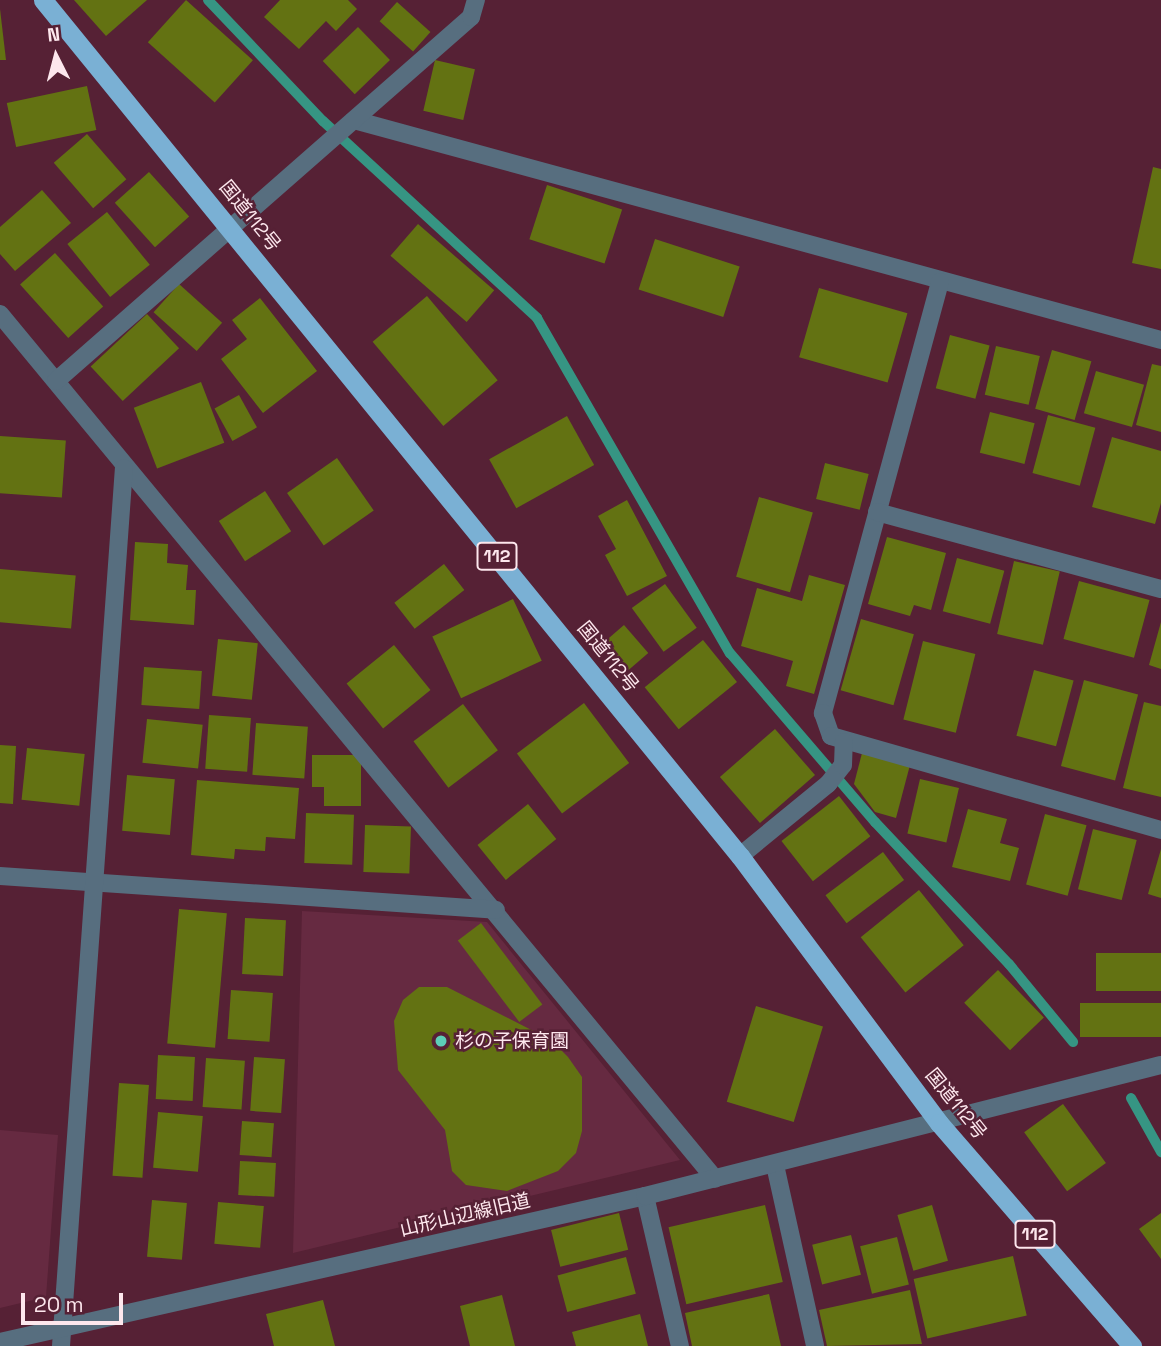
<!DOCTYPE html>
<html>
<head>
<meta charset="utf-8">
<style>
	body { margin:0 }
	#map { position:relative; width:1161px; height:1346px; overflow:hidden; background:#562135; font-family:"Space Grotesk","Noto Sans JP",sans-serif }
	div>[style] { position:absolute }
	.built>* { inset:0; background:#662a41 }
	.stream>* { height:10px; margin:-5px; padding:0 5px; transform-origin:5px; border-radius:5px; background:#369583 }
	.building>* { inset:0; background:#637212; transform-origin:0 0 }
	.service>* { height:18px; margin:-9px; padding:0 9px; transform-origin:9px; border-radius:9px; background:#576e7f }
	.tertiary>* { height:18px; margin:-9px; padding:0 9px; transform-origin:9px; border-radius:9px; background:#576e7f }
	.trunk>* { height:19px; margin:-9.5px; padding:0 9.5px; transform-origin:9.5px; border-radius:9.5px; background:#7ab0d4 }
	.dots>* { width:19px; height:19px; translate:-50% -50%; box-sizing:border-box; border:4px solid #562135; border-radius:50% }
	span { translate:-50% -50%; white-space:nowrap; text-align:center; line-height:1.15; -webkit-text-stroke:5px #562135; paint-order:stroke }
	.shield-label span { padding:2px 5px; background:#562135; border:2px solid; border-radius:5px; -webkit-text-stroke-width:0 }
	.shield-label { font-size:18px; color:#fde7ed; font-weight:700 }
	.street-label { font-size:19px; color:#fde7ed }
	.poi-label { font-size:19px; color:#fde7ed }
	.left { translate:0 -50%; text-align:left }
	.north { position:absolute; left:21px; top:21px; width:70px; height:70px; -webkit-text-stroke:5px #562135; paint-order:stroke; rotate:354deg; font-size:19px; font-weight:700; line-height:28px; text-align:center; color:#fde7ed }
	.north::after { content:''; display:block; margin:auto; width:24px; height:32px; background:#fde7ed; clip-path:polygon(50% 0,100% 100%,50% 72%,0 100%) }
	.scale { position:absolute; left:21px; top:1293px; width:102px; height:32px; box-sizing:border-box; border:4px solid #fde7ed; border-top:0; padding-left:9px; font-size:21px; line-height:24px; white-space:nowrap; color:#fde7ed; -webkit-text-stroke:5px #562135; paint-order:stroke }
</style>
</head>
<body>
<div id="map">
	<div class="built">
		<i style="clip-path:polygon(302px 911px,487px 922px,680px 1160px,293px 1253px)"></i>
		<i style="clip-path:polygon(0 1130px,58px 1135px,46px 1297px,0 1308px)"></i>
	</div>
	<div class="stream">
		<i style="left:208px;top:0;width:167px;rotate:46.5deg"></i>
		<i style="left:323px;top:121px;width:291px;rotate:42.6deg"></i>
		<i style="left:537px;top:318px;width:387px;rotate:60.1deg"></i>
		<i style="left:730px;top:653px;width:223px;rotate:49.4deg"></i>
		<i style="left:875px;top:822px;width:195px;rotate:46.7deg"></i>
		<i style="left:1009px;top:964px;width:101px;rotate:50.6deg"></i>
		<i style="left:1131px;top:1098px;width:62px;rotate:60.9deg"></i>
	</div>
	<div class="building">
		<i style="clip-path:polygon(74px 0,147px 0,106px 36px)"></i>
		<i style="left:186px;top:0;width:90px;height:57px;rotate:42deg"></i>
		<i style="clip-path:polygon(280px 0,348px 0,357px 9px,336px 31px,326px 21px,299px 49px,264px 17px)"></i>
		<i style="left:397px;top:2px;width:45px;height:26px;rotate:42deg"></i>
		<i style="clip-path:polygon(0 9px,6px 60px,0 60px)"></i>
		<i style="left:358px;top:27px;width:46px;height:49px;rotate:46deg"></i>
		<i style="left:435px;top:60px;width:41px;height:52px;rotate:13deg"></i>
		<i style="left:87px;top:86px;width:45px;height:82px;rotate:78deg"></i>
		<i style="left:87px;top:134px;width:60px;height:44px;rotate:49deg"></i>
		<i style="clip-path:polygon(1153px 167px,1161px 169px,1161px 269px,1132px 263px)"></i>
		<i style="left:149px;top:172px;width:60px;height:46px;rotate:48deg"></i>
		<i style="left:547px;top:185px;width:79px;height:57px;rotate:18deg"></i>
		<i style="clip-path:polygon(42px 190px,71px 223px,15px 271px,0 254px,0 227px)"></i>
		<i style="left:107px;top:212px;width:68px;height:51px;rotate:51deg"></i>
		<i style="left:418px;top:224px;width:101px;height:42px;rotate:41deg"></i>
		<i style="left:655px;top:239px;width:89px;height:53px;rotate:18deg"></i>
		<i style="left:55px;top:253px;width:72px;height:47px;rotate:48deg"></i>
		<i style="left:179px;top:284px;width:58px;height:38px;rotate:42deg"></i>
		<i style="left:819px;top:288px;width:92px;height:72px;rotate:16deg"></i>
		<i style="left:427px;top:296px;width:110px;height:71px;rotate:50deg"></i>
		<i style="clip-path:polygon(260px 298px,317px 371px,263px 413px,221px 359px,247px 339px,232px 320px)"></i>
		<i style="left:147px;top:314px;width:47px;height:77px;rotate:47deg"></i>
		<i style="left:950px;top:335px;width:41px;height:55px;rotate:15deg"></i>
		<i style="left:996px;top:346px;width:45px;height:50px;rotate:13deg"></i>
		<i style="left:1052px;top:350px;width:41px;height:61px;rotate:16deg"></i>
		<i style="clip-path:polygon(1152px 364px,1161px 366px,1161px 432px,1136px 425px)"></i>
		<i style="left:1096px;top:371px;width:50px;height:44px;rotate:16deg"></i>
		<i style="left:201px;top:382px;width:65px;height:72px;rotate:69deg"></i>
		<i style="left:239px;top:395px;width:37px;height:28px;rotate:61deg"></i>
		<i style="left:990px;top:412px;width:46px;height:42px;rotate:14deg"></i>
		<i style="left:1048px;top:415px;width:49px;height:60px;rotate:15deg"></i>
		<i style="left:567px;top:416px;width:56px;height:89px;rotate:61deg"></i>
		<i style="left:0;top:436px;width:66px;height:57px;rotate:4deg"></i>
		<i style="clip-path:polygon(1112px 437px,1161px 451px,1161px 503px,1155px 524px,1092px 507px)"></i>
		<i style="left:337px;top:458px;width:64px;height:61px;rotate:55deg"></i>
		<i style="left:825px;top:463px;width:45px;height:37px;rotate:14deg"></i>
		<i style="left:265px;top:491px;width:48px;height:55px;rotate:57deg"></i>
		<i style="left:759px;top:497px;width:56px;height:83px;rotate:16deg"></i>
		<i style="clip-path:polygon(627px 500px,667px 576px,627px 596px,605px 555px,616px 549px,598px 516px)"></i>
		<i style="clip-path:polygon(887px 537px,946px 553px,931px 610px,914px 605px,910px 616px,868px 604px)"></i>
		<i style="clip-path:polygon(135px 542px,168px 544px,167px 563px,188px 565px,186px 590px,196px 590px,194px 625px,130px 620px)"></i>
		<i style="left:957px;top:558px;width:49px;height:55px;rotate:15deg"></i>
		<i style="left:1014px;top:561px;width:47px;height:75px;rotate:13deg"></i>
		<i style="left:444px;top:564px;width:33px;height:63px;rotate:52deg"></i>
		<i style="left:0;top:569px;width:76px;height:53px;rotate:5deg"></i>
		<i style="clip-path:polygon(809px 575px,845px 585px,814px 694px,786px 686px,793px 661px,741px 646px,757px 588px,802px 601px)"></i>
		<i style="left:1079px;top:581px;width:73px;height:60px;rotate:15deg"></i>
		<i style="left:665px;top:584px;width:54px;height:41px;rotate:54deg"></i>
		<i style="left:513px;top:599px;width:68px;height:89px;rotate:65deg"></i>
		<i style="left:861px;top:619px;width:55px;height:74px;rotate:16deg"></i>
		<i style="clip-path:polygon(1161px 622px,1161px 669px,1149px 665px)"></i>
		<i style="left:624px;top:625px;width:37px;height:28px;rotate:49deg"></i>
		<i style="left:218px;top:639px;width:40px;height:57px;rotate:6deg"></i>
		<i style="left:703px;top:640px;width:54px;height:75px;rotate:51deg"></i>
		<i style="left:923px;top:641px;width:54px;height:81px;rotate:14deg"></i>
		<i style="left:394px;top:645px;width:58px;height:61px;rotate:51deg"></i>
		<i style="left:144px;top:667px;width:58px;height:38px;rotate:4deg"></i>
		<i style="left:1034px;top:670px;width:41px;height:68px;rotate:15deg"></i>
		<i style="left:1084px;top:680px;width:56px;height:89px;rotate:15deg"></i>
		<i style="clip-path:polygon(1144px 702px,1161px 706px,1161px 797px,1123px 788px)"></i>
		<i style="left:584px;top:703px;width:75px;height:84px;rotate:53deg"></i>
		<i style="left:463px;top:704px;width:58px;height:62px;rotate:53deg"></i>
		<i style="left:209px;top:715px;width:42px;height:54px;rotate:4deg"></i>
		<i style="left:147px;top:719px;width:56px;height:44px;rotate:6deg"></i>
		<i style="left:256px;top:723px;width:52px;height:52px;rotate:4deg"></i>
		<i style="left:775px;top:729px;width:61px;height:73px;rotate:49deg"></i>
		<i style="clip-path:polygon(0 745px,16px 746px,13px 804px,0 803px)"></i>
		<i style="left:27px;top:748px;width:58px;height:52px;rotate:6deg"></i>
		<i style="clip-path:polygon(862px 753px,910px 765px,896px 818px,875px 812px,854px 784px)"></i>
		<i style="clip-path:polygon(312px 755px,361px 755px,361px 806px,324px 806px,324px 787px,312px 787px)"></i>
		<i style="left:127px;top:775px;width:48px;height:56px;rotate:5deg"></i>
		<i style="left:920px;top:779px;width:40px;height:56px;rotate:13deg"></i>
		<i style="clip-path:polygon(197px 780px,299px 788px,295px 839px,266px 837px,265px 851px,235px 849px,234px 859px,191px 855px)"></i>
		<i style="left:839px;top:796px;width:51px;height:73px;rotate:52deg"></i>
		<i style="left:528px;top:804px;width:45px;height:65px;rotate:51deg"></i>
		<i style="clip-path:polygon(968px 809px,1007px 819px,1000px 843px,1019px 848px,1010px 881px,952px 867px)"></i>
		<i style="left:306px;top:813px;width:48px;height:50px;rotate:2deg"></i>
		<i style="left:1045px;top:814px;width:43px;height:73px;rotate:15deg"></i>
		<i style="left:365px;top:825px;width:46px;height:47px;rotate:2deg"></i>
		<i style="left:1093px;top:829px;width:45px;height:62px;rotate:14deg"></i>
		<i style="clip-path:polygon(1161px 849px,1161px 898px,1148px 894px)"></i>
		<i style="left:883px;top:852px;width:35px;height:72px;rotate:53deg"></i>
		<i style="left:919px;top:890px;width:71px;height:75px;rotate:51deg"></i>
		<i style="left:179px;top:909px;width:48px;height:135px;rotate:5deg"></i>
		<i style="left:245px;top:918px;width:41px;height:56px;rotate:3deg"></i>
		<i style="left:481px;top:923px;width:102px;height:29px;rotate:53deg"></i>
		<i style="left:1161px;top:953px;width:38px;height:65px;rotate:90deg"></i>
		<i style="left:998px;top:970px;width:66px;height:47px;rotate:46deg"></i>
		<i style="clip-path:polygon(419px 987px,447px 987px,551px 1040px,568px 1057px,582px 1077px,582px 1131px,576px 1153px,558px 1171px,507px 1191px,466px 1185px,452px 1171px,445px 1130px,398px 1070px,394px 1021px,403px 1000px)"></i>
		<i style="left:231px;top:990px;width:42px;height:49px;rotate:4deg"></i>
		<i style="left:1161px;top:1003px;width:34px;height:81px;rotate:90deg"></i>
		<i style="left:756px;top:1006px;width:70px;height:100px;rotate:17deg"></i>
		<i style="left:158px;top:1055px;width:37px;height:44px;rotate:3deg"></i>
		<i style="left:254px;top:1057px;width:31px;height:54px;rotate:4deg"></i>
		<i style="left:206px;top:1058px;width:39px;height:49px;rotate:4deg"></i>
		<i style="left:119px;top:1083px;width:30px;height:93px;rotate:4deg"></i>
		<i style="left:1063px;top:1104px;width:73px;height:48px;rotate:54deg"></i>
		<i style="left:158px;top:1112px;width:45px;height:56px;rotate:5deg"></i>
		<i style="left:242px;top:1121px;width:32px;height:34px;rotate:4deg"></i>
		<i style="left:240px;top:1161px;width:36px;height:34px;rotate:3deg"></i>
		<i style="left:152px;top:1200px;width:35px;height:57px;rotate:5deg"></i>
		<i style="left:218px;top:1202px;width:46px;height:42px;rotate:5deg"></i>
		<i style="left:765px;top:1205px;width:79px;height:99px;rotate:77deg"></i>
		<i style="left:932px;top:1205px;width:58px;height:36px;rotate:74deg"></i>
		<i style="left:619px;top:1213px;width:38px;height:70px;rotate:76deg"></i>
		<i style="clip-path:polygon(1161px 1213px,1161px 1259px,1139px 1229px)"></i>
		<i style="left:851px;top:1235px;width:41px;height:40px;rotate:76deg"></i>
		<i style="left:897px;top:1237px;width:49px;height:38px;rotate:76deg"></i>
		<i style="left:1013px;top:1256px;width:61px;height:102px;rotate:77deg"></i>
		<i style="left:626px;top:1257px;width:38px;height:71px;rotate:75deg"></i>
		<i style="clip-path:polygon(910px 1290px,922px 1344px,827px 1346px,819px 1310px)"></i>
		<i style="clip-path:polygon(769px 1294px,781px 1346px,692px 1346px,685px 1313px)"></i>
		<i style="clip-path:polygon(502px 1295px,515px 1346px,470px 1346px,460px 1306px)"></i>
		<i style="clip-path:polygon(323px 1300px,335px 1346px,274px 1346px,266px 1314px)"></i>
		<i style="clip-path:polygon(640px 1314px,648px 1346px,576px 1346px,572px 1332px)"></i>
	</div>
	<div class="service">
		<i style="left:354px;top:120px;width:836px;rotate:15.25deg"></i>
		<i style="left:940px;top:282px;width:447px;rotate:105.2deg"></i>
		<i style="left:823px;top:713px;width:24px;rotate:71deg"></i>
		<i style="left:831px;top:736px;width:343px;rotate:15.9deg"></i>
		<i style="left:0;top:314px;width:1122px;rotate:50.42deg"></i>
		<i style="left:56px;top:381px;width:552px;rotate:-41.25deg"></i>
		<i style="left:471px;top:17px;width:18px;rotate:-74deg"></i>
		<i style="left:877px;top:512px;width:294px;rotate:15.2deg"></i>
		<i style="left:740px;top:856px;width:114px;rotate:-39.3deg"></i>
		<i style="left:828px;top:784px;width:24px;rotate:-52deg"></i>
		<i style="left:843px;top:765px;width:23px;rotate:-88deg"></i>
		<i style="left:0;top:876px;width:497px;rotate:3.9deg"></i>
		<i style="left:775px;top:1165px;width:185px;rotate:77.5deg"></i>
		<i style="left:645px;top:1196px;width:154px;rotate:76.9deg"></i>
		<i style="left:61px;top:1346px;width:880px;rotate:-85.9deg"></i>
	</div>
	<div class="tertiary">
		<i style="left:0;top:1342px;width:661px;rotate:-12.75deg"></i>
		<i style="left:645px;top:1196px;width:532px;rotate:-14.25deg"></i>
	</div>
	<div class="trunk">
		<i style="left:43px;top:0;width:1104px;rotate:50.85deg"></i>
		<i style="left:740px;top:856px;width:333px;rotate:53.3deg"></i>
		<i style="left:939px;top:1123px;width:295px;rotate:49.1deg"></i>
	</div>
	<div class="dots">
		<i style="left:441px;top:1041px;background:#5dceb8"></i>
	</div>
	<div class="shield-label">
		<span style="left:497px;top:556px">112</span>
		<span style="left:1035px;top:1234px">112</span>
	</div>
	<div class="street-label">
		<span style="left:250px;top:216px;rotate:51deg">国道112号</span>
		<span style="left:608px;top:657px;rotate:51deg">国道112号</span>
		<span style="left:956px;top:1104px;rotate:51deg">国道112号</span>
		<span style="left:465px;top:1215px;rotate:-13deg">山形山辺線旧道</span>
	</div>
	<div class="poi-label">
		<span class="left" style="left:455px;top:1041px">杉の子保育園</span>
	</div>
	<div class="north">N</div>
	<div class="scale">20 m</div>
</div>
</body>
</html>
